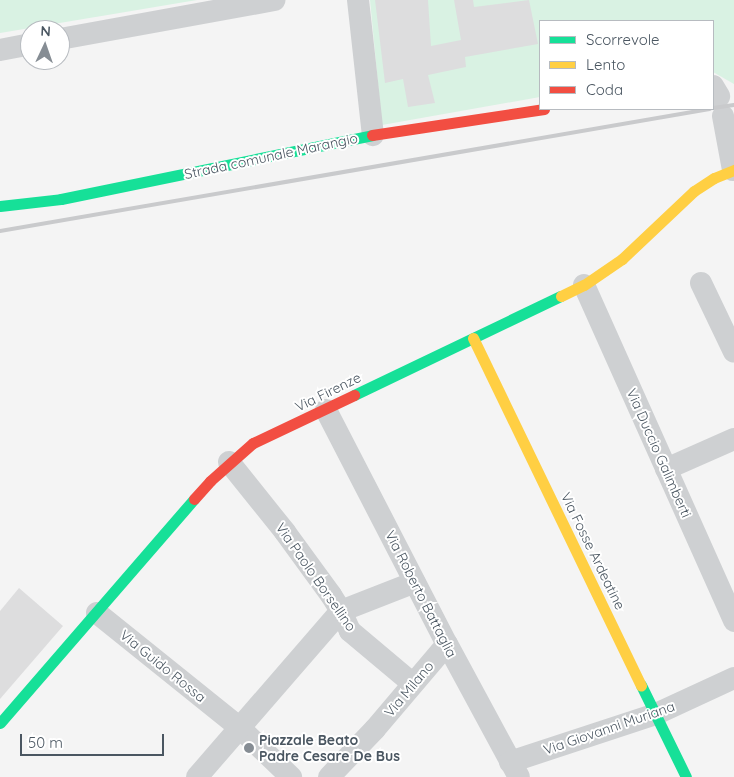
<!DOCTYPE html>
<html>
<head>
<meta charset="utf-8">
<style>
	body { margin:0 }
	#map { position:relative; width:734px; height:777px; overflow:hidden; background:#f4f4f4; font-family:Quicksand,sans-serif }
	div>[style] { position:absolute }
	.green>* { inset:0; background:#d9f2e3 }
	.building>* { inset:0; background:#ddddde }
	.street>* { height:22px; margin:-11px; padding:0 11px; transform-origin:11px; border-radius:11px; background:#ced0d2 }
	.fast>* { height:11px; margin:-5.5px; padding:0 5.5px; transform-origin:5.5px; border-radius:5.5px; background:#16e098 }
	.slow>* { height:11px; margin:-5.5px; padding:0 5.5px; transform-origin:5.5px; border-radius:5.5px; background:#ffcf43 }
	.jam>* { height:11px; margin:-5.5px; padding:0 5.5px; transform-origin:5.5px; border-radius:5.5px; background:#f24e42 }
	.rail>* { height:4px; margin:-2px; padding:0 2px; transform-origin:2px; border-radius:2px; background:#c9cacc }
	.dots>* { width:14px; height:14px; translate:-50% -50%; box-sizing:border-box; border:2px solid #fff; border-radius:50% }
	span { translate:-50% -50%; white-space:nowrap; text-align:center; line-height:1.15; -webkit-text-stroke:4px #fff; paint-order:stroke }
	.street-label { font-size:14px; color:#4a5661 }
	.poi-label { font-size:14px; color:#4a5661; font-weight:700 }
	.left { translate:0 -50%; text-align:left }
	.legend { position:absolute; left:539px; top:20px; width:175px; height:90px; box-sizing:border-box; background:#fff; border:1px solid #b7bbc0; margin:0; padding:6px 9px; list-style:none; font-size:15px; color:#4a5661 }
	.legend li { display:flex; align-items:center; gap:10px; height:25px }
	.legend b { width:25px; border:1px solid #b7bbc0 }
	.north { position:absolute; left:20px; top:20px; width:50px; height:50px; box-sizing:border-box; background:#fff; border:1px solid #b7bbc0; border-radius:50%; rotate:3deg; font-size:14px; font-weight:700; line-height:20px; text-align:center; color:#4a5661 }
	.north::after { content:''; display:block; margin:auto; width:18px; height:22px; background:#868d94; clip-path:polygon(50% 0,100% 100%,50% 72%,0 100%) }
	.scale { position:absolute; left:20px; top:734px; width:144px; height:22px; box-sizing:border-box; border:2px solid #4a5661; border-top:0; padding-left:6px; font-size:15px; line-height:18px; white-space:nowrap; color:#4a5661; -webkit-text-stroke:4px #fff; paint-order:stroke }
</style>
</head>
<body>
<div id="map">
	<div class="green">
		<i style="clip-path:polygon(0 0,197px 0,0 33px)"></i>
		<i style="clip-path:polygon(370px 0,734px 0,734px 84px,713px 72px,713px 21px,540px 21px,540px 97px,382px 125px)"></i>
	</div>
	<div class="building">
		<i style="clip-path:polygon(375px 0,428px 0,431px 46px,461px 40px,454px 0,473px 0,474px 7px,529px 0,538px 44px,465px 57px,466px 67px,428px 75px,435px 103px,408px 107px,403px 79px,385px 83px)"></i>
		<i style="clip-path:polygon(19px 588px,63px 626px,0 699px,0 611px)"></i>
	</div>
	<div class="street">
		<i style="left:358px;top:0;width:136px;rotate:83.7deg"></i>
		<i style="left:60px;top:39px;width:218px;rotate:-10.3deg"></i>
		<i style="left:0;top:50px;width:31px;rotate:-11deg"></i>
		<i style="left:713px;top:86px;width:12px;rotate:59deg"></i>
		<i style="left:723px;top:116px;width:55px;rotate:79.5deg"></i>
		<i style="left:701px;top:283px;width:76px;rotate:64.4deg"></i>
		<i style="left:584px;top:285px;width:368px;rotate:65.9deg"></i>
		<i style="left:326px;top:410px;width:263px;rotate:62.7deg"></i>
		<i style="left:447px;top:644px;width:151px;rotate:61.6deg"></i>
		<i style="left:229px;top:462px;width:90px;rotate:51.3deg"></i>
		<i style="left:285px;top:532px;width:78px;rotate:53.9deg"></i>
		<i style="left:331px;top:595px;width:19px;rotate:58deg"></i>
		<i style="left:341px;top:611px;width:22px;rotate:66deg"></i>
		<i style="left:350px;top:631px;width:81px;rotate:40deg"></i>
		<i style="left:666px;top:469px;width:74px;rotate:-23.8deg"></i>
		<i style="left:97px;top:613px;width:184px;rotate:38.8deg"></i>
		<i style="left:240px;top:728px;width:71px;rotate:43.9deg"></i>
		<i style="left:510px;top:762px;width:154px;rotate:-18.2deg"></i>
		<i style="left:656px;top:714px;width:86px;rotate:-24.8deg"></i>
		<i style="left:197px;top:777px;width:220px;rotate:-49.1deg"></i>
		<i style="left:341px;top:611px;width:79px;rotate:-21.4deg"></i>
		<i style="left:329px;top:777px;width:66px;rotate:-46.2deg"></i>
		<i style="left:375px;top:729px;width:111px;rotate:-49.7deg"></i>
	</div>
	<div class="fast">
		<i style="left:0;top:206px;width:61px;rotate:-6.5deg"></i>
		<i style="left:61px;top:199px;width:318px;rotate:-11.6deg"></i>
		<i style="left:354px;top:395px;width:229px;rotate:-25.6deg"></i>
		<i style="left:641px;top:685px;width:102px;rotate:63.9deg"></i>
		<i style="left:0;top:723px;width:296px;rotate:-49.1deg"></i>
	</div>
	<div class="slow">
		<i style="left:561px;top:296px;width:25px;rotate:-26deg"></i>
		<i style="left:584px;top:285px;width:46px;rotate:-34.4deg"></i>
		<i style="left:622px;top:259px;width:99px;rotate:-43.4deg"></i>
		<i style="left:694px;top:191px;width:24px;rotate:-33deg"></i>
		<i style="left:714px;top:178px;width:22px;rotate:-22deg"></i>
		<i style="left:473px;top:338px;width:386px;rotate:64.2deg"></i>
	</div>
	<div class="jam">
		<i style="left:372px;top:135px;width:174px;rotate:-8.6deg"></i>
		<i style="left:194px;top:499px;width:24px;rotate:-48deg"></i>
		<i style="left:210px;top:481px;width:57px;rotate:-41.5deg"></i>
		<i style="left:253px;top:443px;width:112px;rotate:-25.4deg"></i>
	</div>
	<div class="rail">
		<i style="left:713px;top:108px;width:21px;rotate:-8deg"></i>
		<i style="left:0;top:231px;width:720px;rotate:-9.75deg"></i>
	</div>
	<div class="dots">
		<i style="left:249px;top:748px;background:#868d94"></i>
	</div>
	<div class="street-label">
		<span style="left:271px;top:156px;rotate:-12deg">Strada comunale Marangio</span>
		<span style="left:328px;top:392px;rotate:-26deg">Via Firenze</span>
		<span style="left:659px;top:453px;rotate:66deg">Via Duccio Galimberti</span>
		<span style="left:593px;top:551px;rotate:64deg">Via Fosse Ardeatine</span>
		<span style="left:316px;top:577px;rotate:55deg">Via Paolo Borsellino</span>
		<span style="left:421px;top:594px;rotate:63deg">Via Roberto Battaglia</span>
		<span style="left:163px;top:666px;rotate:39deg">Via Guido Rossa</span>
		<span style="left:409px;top:689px;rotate:-50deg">Via Milano</span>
		<span style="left:609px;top:728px;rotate:-19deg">Via Giovanni Muriana</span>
	</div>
	<div class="poi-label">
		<span class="left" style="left:259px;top:748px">Piazzale Beato<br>Padre Cesare De Bus</span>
	</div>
	<ul class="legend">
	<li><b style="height:6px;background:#16e098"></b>Scorrevole</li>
	<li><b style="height:6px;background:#ffcf43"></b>Lento</li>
	<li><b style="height:6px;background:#f24e42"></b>Coda</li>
	</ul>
	<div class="north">N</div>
	<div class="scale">50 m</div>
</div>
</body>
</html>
